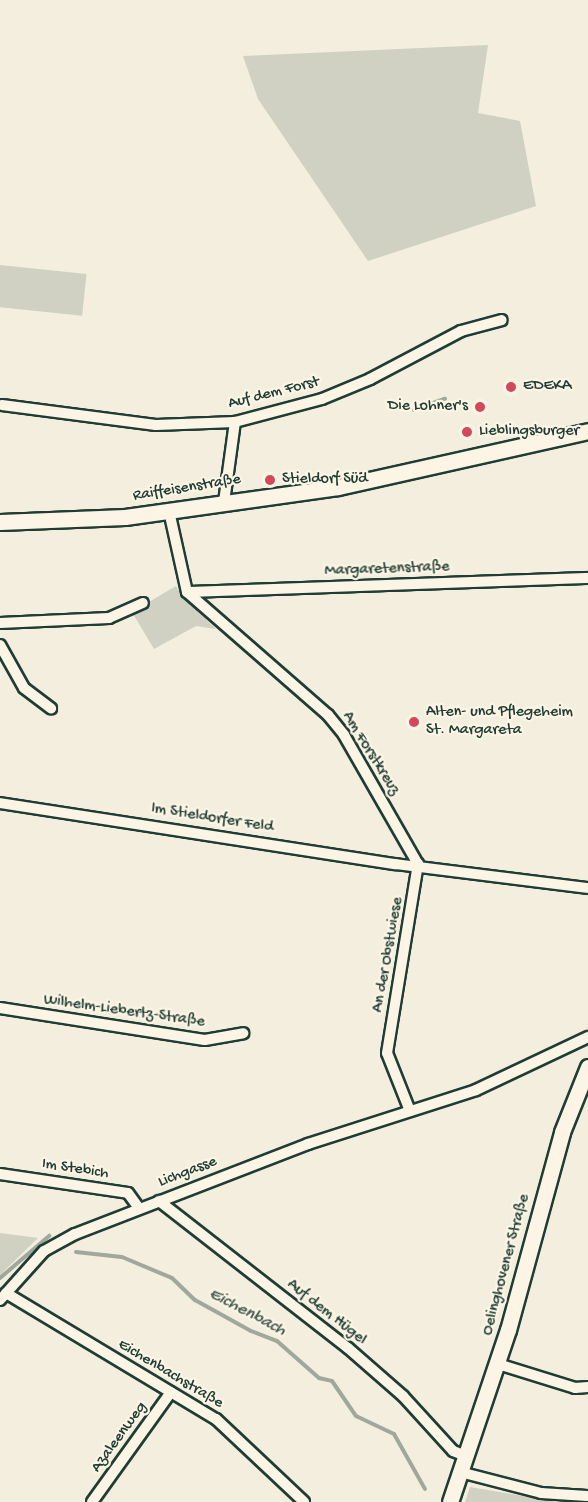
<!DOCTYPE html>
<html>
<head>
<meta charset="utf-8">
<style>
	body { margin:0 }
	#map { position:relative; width:588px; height:1502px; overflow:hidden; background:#f3eede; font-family:"Gochi Hand",sans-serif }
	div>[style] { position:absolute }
	.green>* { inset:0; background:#d0d1c2; transform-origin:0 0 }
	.stream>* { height:4px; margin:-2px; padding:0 2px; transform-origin:2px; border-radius:2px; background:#a0a89b }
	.roads { filter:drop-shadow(2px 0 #1f3d34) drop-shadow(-2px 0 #1f3d34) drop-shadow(0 2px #1f3d34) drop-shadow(0 -2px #1f3d34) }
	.street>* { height:10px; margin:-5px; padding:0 5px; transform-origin:5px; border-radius:5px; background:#fcf5e5 }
	.secondary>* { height:15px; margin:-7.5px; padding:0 7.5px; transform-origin:7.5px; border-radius:7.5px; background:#fcf5e5 }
	.dots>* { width:16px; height:16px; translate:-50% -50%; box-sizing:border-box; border:3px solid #fcf5e5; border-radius:50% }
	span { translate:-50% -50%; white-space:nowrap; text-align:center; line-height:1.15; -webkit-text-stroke:4.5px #fcf5e5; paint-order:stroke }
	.poi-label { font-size:16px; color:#1f3d34 }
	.left { translate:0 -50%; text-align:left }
	.right { translate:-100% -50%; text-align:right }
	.street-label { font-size:16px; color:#1f3d34 }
	.water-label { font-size:18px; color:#465d53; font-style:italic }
</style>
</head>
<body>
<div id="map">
	<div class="green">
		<i style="clip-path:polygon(488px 45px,478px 113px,520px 121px,536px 206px,368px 261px,258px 99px,243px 56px)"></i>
		<i style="left:0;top:265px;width:87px;height:42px;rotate:6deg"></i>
		<i style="clip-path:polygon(176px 586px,183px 598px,216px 629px,196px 626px,154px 649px,132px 612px)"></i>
		<i style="clip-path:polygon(0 1233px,38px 1238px,0 1275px)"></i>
		<i style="clip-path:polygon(470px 1487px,558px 1502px,465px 1502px)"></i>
	</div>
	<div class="stream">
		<i style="left:414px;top:410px;width:33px;rotate:-20deg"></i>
		<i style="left:76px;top:1252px;width:46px;rotate:6.2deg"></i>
		<i style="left:122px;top:1257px;width:54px;rotate:22.8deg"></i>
		<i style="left:172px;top:1278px;width:32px;rotate:44deg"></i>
		<i style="left:195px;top:1300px;width:64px;rotate:29deg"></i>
		<i style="left:251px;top:1331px;width:28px;rotate:21deg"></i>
		<i style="left:277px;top:1341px;width:56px;rotate:41.4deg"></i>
		<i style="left:319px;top:1378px;width:13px;rotate:13deg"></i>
		<i style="left:332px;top:1381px;width:42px;rotate:55.6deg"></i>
		<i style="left:356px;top:1416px;width:42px;rotate:25.3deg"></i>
		<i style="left:394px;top:1434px;width:63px;rotate:60.6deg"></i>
		<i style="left:0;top:1278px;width:65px;rotate:-40.6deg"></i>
	</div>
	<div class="roads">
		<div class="street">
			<i style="left:2px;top:405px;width:155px;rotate:7.4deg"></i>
			<i style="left:156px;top:425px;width:79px;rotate:-2.2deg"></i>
			<i style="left:235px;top:422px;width:90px;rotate:-14.8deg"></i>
			<i style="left:322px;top:399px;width:52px;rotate:-22.6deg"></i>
			<i style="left:370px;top:379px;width:103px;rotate:-27.8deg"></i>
			<i style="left:461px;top:331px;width:42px;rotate:-15deg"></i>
			<i style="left:224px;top:502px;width:81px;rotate:-82.2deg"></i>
			<i style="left:169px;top:511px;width:83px;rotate:77.5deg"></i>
			<i style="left:187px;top:592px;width:187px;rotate:41.1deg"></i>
			<i style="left:328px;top:715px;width:26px;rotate:51deg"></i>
			<i style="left:344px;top:735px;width:149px;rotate:60.2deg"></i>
			<i style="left:187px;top:592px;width:401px;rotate:-2deg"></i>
			<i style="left:0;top:623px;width:109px;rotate:-2.6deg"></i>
			<i style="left:109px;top:618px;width:37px;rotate:-24deg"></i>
			<i style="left:0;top:645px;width:49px;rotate:60.8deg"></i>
			<i style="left:24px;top:688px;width:34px;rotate:37deg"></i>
			<i style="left:0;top:803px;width:400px;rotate:8.8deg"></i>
			<i style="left:395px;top:864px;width:194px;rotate:7.1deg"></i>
			<i style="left:0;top:1008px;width:207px;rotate:8.9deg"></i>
			<i style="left:205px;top:1040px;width:39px;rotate:-10deg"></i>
			<i style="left:410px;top:1111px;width:62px;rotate:-111.6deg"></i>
			<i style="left:387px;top:1053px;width:192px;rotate:-80.7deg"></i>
			<i style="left:0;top:1174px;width:129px;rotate:8.4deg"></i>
			<i style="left:128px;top:1193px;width:19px;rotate:54deg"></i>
			<i style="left:159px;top:1201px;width:239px;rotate:37.9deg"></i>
			<i style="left:348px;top:1348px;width:73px;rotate:41.1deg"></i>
			<i style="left:403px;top:1396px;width:74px;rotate:47.7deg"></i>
			<i style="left:453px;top:1451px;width:14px;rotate:21deg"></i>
			<i style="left:6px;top:1293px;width:245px;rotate:31deg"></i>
			<i style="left:216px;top:1419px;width:121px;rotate:43.3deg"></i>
			<i style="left:0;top:1300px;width:66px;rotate:-48.1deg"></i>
			<i style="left:44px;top:1251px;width:35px;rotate:-29deg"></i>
			<i style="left:75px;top:1234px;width:250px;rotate:-21.1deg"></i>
			<i style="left:308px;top:1144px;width:176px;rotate:-17.8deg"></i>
			<i style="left:476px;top:1090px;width:124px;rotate:-25.3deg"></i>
			<i style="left:498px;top:1364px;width:81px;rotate:17.3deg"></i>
			<i style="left:575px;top:1388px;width:13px;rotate:-4deg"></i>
			<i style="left:460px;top:1472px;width:84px;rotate:14.5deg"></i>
			<i style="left:541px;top:1493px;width:46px;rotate:3.7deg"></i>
			<i style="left:92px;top:1502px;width:135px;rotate:-54.3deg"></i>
		</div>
		<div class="secondary">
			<i style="left:0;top:522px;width:125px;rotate:-2.3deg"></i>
			<i style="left:125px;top:517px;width:215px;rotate:-8deg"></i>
			<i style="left:338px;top:487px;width:256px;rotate:-12.6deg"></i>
			<i style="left:450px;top:1502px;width:182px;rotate:-71.4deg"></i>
			<i style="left:508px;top:1330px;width:205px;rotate:-74.7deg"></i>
			<i style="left:562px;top:1132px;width:70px;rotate:-68.2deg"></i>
		</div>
	</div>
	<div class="dots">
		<i style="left:511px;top:387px;background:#d1495b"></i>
		<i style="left:480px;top:407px;background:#d1495b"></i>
		<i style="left:467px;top:432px;background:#d1495b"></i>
		<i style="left:270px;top:480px;background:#d1495b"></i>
		<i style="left:414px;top:722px;background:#d1495b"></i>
	</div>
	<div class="poi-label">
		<span class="left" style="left:523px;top:387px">EDEKA</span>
		<span class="right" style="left:468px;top:407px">Die Lohner's</span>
		<span class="left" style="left:479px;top:432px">Lieblingsburger</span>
		<span class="left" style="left:282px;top:480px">Stieldorf Süd</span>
		<span class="left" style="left:426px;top:722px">Alten- und Pflegeheim<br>St. Margareta</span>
	</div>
	<div class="street-label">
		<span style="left:274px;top:394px;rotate:-14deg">Auf dem Forst</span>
		<span style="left:187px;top:489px;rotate:-9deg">Raiffeisenstraße</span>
		<span style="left:387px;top:570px;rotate:-2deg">Margaretenstraße</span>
		<span style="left:370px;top:754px;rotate:58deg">Am Forstkreuz</span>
		<span style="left:212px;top:819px;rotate:9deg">Im Stieldorfer Feld</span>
		<span style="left:389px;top:955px;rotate:-80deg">An der Obstwiese</span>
		<span style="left:124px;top:1012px;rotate:8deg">Wilhelm-Liebertz-Straße</span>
		<span style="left:75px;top:1170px;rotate:9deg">Im Stebich</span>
		<span style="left:188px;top:1173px;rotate:-21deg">Lichgasse</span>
		<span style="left:507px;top:1265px;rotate:-75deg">Oelinghovener Straße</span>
		<span style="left:326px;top:1313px;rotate:38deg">Auf dem Hügel</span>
		<span style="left:170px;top:1375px;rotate:31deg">Eichenbachstraße</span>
		<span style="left:120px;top:1438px;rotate:-54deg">Azaleenweg</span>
	</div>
	<div class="water-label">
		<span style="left:247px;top:1313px;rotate:28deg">Eichenbach</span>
	</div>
</div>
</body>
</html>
